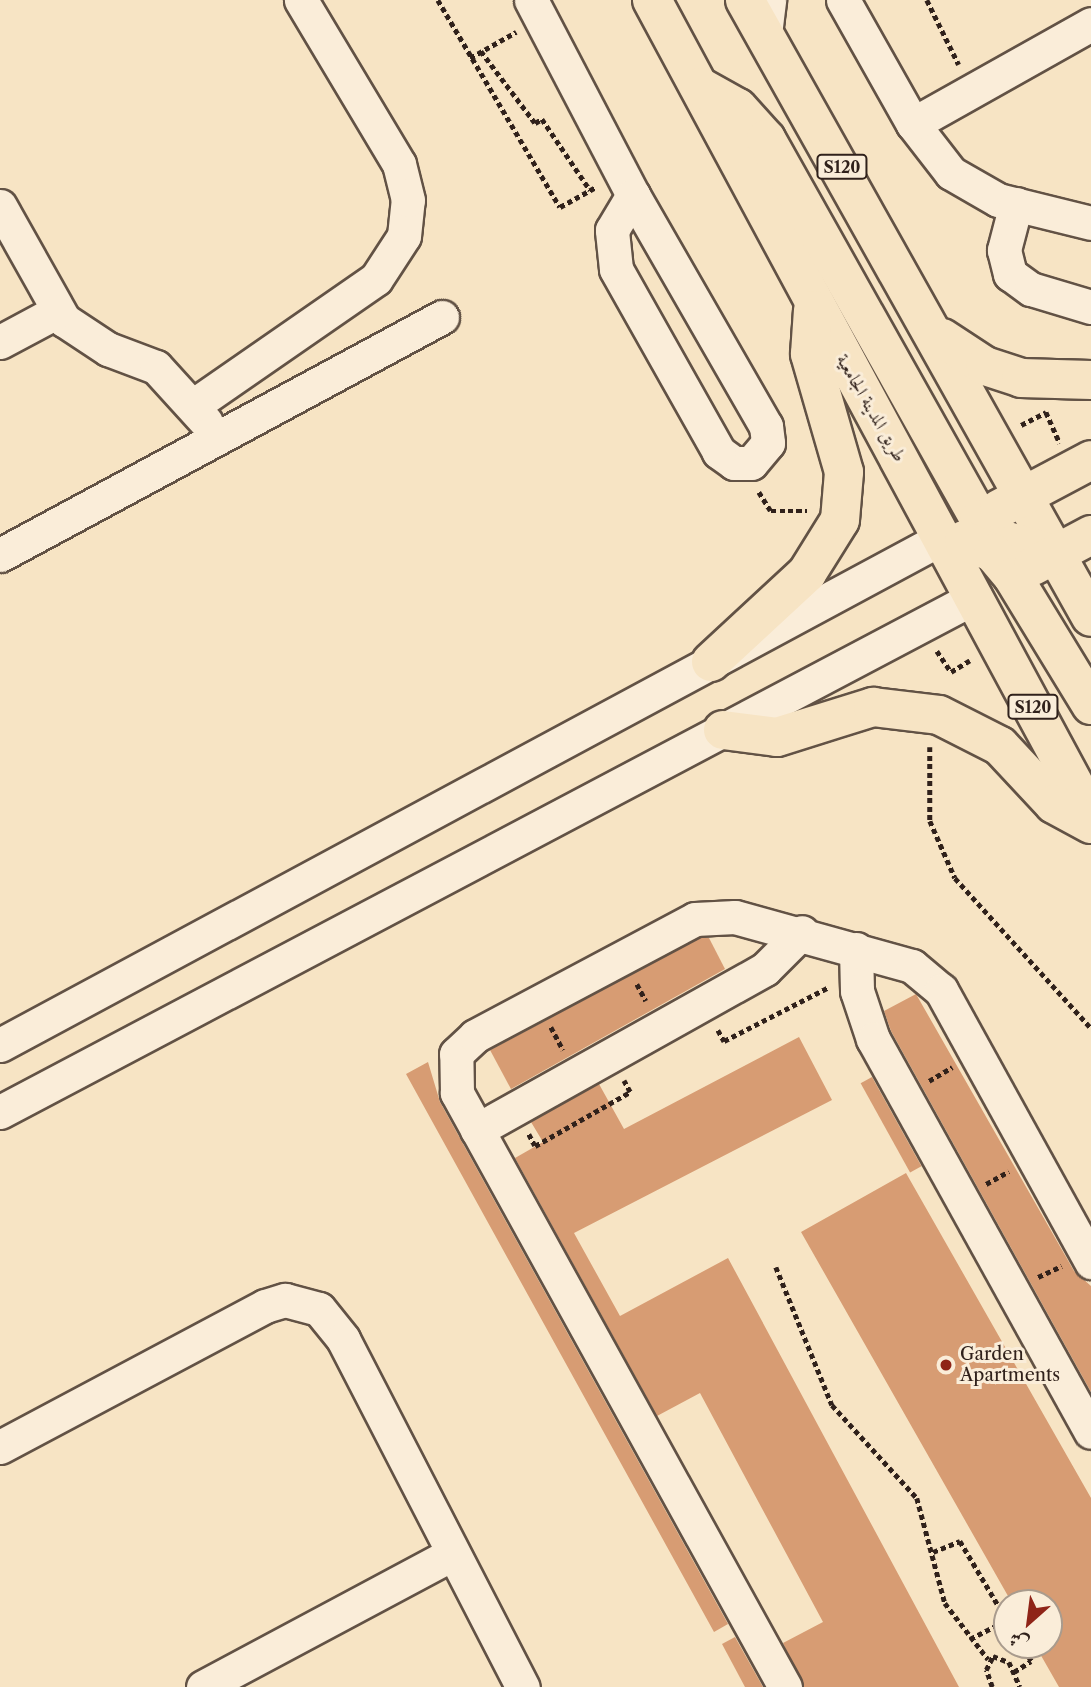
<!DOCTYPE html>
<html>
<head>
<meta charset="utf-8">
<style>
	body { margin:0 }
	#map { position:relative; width:1091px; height:1687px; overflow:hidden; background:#f7e4c4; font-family:"Libre Caslon Text",Amiri,serif }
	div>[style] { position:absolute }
	.building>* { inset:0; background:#d79c73; transform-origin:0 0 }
	.path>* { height:4.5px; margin-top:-2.25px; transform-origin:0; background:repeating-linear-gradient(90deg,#30211b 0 5px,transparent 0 8.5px) }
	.roads { filter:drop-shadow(2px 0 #625245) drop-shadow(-2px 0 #625245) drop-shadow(0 2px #625245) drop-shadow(0 -2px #625245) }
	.minor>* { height:33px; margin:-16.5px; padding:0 16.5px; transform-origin:16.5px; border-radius:16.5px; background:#faedd9 }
	.major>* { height:38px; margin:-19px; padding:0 19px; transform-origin:19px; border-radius:19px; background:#f7e4c4 }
	.dots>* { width:19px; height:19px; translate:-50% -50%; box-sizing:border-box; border:4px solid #faedd9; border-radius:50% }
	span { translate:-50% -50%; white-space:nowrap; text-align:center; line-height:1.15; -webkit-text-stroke:6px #faedd9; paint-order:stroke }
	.shield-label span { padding:2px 5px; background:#faedd9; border:2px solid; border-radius:5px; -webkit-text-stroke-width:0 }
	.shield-label { font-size:16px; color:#30211b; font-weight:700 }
	.street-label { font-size:18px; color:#30211b }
	.poi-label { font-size:18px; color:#30211b }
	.left { translate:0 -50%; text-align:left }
	.north { position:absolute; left:993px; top:1589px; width:70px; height:70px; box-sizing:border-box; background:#faedd9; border:2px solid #a99b8d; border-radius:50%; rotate:208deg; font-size:19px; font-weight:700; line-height:28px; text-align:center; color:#30211b }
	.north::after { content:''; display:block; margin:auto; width:24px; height:32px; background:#8f2418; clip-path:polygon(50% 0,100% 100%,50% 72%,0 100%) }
</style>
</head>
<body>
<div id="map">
	<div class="building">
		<i style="clip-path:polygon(700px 938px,709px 938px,725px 969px,511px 1089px,490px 1050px)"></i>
		<i style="clip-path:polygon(916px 994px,1074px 1271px,1091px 1286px,1091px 1392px,891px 1031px,884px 1011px)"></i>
		<i style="clip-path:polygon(799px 1037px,832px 1100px,574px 1233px,620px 1316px,728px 1258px,959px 1687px,804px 1687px,783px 1643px,823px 1622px,700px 1393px,657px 1416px,515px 1158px,543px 1142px,531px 1122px,599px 1084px,624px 1129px)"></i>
		<i style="clip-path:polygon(428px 1062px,440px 1102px,728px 1624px,714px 1632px,406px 1074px)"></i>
		<i style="left:872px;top:1077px;width:102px;height:13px;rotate:61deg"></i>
		<i style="clip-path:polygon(906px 1173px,1091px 1498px,1091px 1687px,1059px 1687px,1035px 1645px,1049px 1645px,1049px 1603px,1012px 1603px,801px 1232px)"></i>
		<i style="clip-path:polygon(735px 1637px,763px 1687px,745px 1687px,722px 1644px)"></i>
	</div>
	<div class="path">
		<i style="left:438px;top:0;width:240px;rotate:59.5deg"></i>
		<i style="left:560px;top:207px;width:41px;rotate:-29.1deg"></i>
		<i style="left:927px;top:0;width:72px;rotate:63.8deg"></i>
		<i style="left:481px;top:51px;width:90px;rotate:53.1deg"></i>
		<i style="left:535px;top:123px;width:8px;rotate:-30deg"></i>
		<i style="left:542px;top:119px;width:86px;rotate:55.9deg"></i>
		<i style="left:470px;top:58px;width:53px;rotate:-29.5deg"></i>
		<i style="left:1021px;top:425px;width:28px;rotate:-27deg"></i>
		<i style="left:1046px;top:412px;width:34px;rotate:66deg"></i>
		<i style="left:759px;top:492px;width:22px;rotate:58deg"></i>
		<i style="left:771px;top:511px;width:36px"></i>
		<i style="left:937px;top:651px;width:25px;rotate:56deg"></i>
		<i style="left:951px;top:672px;width:22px;rotate:-32deg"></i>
		<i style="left:930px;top:747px;width:74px;rotate:90deg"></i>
		<i style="left:930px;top:821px;width:62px;rotate:66.3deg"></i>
		<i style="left:955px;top:878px;width:202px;rotate:47.8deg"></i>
		<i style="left:637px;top:984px;width:19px;rotate:62deg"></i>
		<i style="left:551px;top:1027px;width:26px;rotate:62deg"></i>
		<i style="left:718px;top:1030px;width:13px;rotate:61deg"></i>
		<i style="left:724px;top:1041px;width:118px;rotate:-27.2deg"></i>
		<i style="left:929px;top:1081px;width:27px;rotate:-31deg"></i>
		<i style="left:529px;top:1134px;width:13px;rotate:63deg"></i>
		<i style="left:535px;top:1146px;width:109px;rotate:-29.6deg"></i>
		<i style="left:630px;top:1092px;width:13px;rotate:-119deg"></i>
		<i style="left:986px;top:1184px;width:26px;rotate:-29deg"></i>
		<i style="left:776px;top:1267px;width:149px;rotate:67.9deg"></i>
		<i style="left:832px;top:1405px;width:126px;rotate:47.6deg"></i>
		<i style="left:917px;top:1498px;width:109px;rotate:75.1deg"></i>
		<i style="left:945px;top:1603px;width:71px;rotate:52.5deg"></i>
		<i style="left:1038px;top:1277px;width:26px;rotate:-25deg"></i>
		<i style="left:933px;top:1552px;width:29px;rotate:-22deg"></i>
		<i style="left:960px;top:1541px;width:92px;rotate:59.3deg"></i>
		<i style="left:970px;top:1639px;width:42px;rotate:-27.2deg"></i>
		<i style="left:1014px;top:1672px;width:20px;rotate:-33deg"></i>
		<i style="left:1031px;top:1661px;width:19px;rotate:-122deg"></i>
		<i style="left:992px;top:1687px;width:18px;rotate:-109deg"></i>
		<i style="left:986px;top:1670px;width:16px;rotate:-63deg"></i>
		<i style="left:993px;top:1656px;width:17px;rotate:21deg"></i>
		<i style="left:1009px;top:1662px;width:27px;rotate:66deg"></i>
	</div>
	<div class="roads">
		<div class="minor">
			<i style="left:531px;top:0;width:220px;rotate:62.4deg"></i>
			<i style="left:843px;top:0;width:142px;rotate:60.6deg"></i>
			<i style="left:913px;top:124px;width:62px;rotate:52.2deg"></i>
			<i style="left:951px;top:173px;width:54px;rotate:29.9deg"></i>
			<i style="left:998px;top:200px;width:96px;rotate:13.9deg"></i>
			<i style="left:765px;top:34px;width:34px;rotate:-83deg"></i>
			<i style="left:913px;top:124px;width:204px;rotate:-29.3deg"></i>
			<i style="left:633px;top:195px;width:267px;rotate:60.1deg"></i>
			<i style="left:766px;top:426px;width:17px;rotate:83deg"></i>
			<i style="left:768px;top:443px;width:26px;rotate:130deg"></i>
			<i style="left:751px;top:463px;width:17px;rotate:180deg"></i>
			<i style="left:734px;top:463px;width:19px;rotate:-144deg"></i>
			<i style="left:719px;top:452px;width:210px;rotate:-119.4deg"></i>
			<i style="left:616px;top:269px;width:39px;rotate:-96deg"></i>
			<i style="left:612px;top:230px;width:41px;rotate:-59deg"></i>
			<i style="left:1016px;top:204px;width:48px;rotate:104.6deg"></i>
			<i style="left:1004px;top:250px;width:25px;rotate:76deg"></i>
			<i style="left:1010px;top:274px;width:26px;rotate:36deg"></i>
			<i style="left:1031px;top:289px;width:63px;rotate:16.7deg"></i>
			<i style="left:0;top:206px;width:131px;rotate:60.7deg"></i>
			<i style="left:64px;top:320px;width:53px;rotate:33.4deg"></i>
			<i style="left:108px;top:349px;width:51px;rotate:20.6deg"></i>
			<i style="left:156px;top:367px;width:74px;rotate:47.7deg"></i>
			<i style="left:0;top:342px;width:66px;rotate:-28.1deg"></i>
			<i style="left:194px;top:405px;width:221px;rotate:-34.7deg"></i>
			<i style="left:376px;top:279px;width:51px;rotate:-56.9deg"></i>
			<i style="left:404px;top:236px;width:36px;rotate:-84deg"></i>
			<i style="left:408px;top:200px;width:37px;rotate:-104deg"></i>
			<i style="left:399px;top:164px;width:191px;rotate:-120.9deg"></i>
			<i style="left:0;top:555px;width:502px;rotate:-28.3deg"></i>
			<i style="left:856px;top:949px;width:42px;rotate:88.6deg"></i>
			<i style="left:857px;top:991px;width:51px;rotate:71.6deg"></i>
			<i style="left:873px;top:1039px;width:449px;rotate:61deg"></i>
			<i style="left:0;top:1045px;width:1072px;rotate:-28.29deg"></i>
			<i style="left:0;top:1112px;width:1103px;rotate:-27.84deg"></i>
			<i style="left:477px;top:1130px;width:330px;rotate:-29.2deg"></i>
			<i style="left:765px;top:969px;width:52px;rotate:-45deg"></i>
			<i style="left:0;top:1447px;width:300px;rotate:-28deg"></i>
			<i style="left:265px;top:1306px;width:21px;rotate:-17deg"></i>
			<i style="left:285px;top:1300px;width:35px;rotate:15deg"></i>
			<i style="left:319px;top:1309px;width:38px;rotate:51deg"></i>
			<i style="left:343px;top:1339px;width:392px;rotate:62.7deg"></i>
			<i style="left:203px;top:1687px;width:282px;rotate:-28.1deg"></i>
			<i style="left:785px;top:1687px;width:679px;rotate:-118.91deg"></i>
			<i style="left:457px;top:1093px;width:39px;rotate:-91deg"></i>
			<i style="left:456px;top:1054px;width:26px;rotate:-43deg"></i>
			<i style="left:475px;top:1036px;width:249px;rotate:-28deg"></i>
			<i style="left:695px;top:919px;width:40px;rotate:-2.9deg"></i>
			<i style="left:735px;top:917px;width:184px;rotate:15.5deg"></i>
			<i style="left:912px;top:966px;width:38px;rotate:40deg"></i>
			<i style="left:941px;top:990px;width:311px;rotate:61.1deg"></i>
		</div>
		<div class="major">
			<i style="left:652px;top:0;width:927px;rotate:61.72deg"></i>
			<i style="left:745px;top:0;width:707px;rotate:60.72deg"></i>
			<i style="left:700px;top:87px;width:43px;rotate:28.9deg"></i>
			<i style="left:738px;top:108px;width:42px;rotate:47.9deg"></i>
			<i style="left:766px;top:139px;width:436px;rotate:60.7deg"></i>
			<i style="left:979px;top:519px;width:33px;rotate:40deg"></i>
			<i style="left:1004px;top:540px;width:53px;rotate:15.4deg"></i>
			<i style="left:942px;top:338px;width:51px;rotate:33.1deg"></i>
			<i style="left:985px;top:366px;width:38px;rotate:18deg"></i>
			<i style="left:1021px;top:378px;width:70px;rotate:1.6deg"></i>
			<i style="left:999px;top:509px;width:104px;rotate:-28deg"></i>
			<i style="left:964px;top:540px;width:32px;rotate:24deg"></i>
			<i style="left:993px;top:553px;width:31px;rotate:50deg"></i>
			<i style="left:1013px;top:577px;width:150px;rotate:58.6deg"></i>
			<i style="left:1033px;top:566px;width:66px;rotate:-28.1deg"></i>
			<i style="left:711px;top:662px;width:131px;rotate:-42.8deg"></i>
			<i style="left:807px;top:573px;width:62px;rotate:-58.1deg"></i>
			<i style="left:840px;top:520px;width:48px;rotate:-85.2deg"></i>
			<i style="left:844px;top:472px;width:123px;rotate:-106.1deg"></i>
			<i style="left:810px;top:354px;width:44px;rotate:-86.1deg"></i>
			<i style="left:723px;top:730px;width:54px;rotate:7.4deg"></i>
			<i style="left:777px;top:737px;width:101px;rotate:-17.4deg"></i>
			<i style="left:873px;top:707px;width:66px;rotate:6.9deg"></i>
			<i style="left:939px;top:715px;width:68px;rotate:26.9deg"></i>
			<i style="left:1000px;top:746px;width:79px;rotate:47deg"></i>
			<i style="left:1054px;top:804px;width:42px;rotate:28.4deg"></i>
		</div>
	</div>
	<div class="dots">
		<i style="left:946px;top:1365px;background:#8f2418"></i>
	</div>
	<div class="shield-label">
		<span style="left:842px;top:167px">S120</span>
		<span style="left:1033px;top:707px">S120</span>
	</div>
	<div class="street-label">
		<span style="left:871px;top:408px;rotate:60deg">طريق المدينة الجامعية</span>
	</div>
	<div class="poi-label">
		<span class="left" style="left:960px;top:1365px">Garden<br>Apartments</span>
	</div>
	<div class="north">ش</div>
</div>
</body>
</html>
